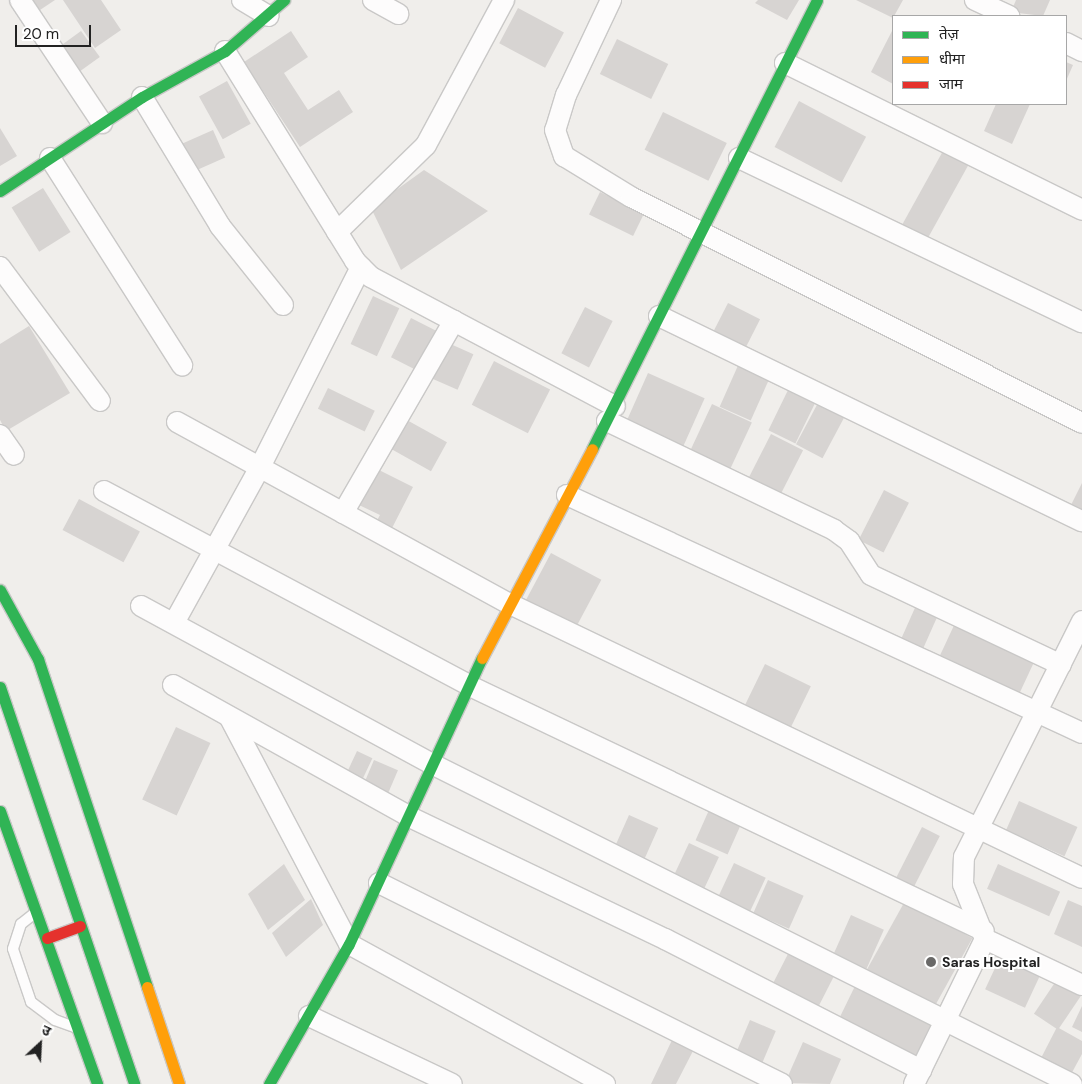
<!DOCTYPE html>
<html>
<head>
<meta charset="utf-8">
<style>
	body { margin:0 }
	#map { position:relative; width:1082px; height:1084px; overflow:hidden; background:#f0eeeb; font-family:"DM Sans","Noto Sans Devanagari",sans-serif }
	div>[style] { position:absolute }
	.building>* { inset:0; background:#d7d4d2; transform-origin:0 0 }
	.roads { filter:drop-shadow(1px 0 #c9c8c7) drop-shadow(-1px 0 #c9c8c7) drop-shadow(0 1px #c9c8c7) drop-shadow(0 -1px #c9c8c7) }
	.lane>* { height:10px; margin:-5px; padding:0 5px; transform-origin:5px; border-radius:5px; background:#fdfcfc }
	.street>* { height:20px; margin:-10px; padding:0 10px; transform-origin:10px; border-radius:10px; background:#fdfcfc }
	.fast>* { height:11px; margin:-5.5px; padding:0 5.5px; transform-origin:5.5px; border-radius:5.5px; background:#30b455 }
	.slow>* { height:11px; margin:-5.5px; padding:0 5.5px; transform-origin:5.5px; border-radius:5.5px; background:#ff9f0a }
	.jam>* { height:11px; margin:-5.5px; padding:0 5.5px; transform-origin:5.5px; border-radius:5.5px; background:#e5322d }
	.dots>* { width:14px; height:14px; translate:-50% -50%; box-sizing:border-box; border:2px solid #fff; border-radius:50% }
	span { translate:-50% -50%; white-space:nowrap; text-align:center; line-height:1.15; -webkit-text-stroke:4px #fff; paint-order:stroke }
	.poi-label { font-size:14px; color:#222; font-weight:700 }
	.left { translate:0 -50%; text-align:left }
	.legend { position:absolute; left:892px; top:15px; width:175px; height:90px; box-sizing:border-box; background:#fff; border:1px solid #a7a7a7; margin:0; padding:6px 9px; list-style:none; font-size:15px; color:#222 }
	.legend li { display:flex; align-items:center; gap:10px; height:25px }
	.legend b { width:25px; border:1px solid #a7a7a7 }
	.north { position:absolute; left:15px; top:1019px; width:50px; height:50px; -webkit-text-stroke:4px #fff; paint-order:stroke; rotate:25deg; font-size:14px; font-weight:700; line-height:20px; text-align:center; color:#222 }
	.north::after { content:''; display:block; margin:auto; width:18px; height:22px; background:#222; clip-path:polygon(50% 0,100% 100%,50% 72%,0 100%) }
	.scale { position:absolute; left:15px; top:25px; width:76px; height:22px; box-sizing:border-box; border:2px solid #222; border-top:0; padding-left:6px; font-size:15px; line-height:18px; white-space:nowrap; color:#222; -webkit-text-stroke:4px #fff; paint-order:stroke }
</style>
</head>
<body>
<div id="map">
	<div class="building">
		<i style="clip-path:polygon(25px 0,55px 0,34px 14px)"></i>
		<i style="clip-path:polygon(63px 0,101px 0,121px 30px,95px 48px)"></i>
		<i style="clip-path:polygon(758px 0,799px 0,787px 20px,755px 3px)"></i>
		<i style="clip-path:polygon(856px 0,903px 0,893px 18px)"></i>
		<i style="clip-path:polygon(1016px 0,1050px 0,1043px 16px,1011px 12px)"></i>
		<i style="left:518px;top:8px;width:52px;height:40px;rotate:28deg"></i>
		<i style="clip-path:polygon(893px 29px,893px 84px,871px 72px)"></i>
		<i style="left:81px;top:31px;width:32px;height:31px;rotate:54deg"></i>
		<i style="clip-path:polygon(291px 31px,308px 57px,284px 73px,308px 110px,339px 90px,353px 112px,300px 147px,244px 62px)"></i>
		<i style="left:617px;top:39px;width:57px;height:39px;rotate:26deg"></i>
		<i style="clip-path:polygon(1066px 62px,1073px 65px,1066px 81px)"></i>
		<i style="left:227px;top:81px;width:49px;height:32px;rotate:61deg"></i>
		<i style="left:799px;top:101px;width:76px;height:52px;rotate:28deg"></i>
		<i style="clip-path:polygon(996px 104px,1030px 104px,1012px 144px,984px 131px)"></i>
		<i style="left:663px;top:112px;width:71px;height:42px;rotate:26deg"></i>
		<i style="clip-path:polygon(0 128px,17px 156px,0 166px)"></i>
		<i style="left:213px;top:130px;width:30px;height:39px;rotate:66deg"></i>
		<i style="left:943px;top:151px;width:29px;height:88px;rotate:29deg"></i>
		<i style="clip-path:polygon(424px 170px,488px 211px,401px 270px,371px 208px)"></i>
		<i style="left:43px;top:188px;width:52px;height:37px;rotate:58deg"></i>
		<i style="left:600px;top:192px;width:49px;height:25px;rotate:26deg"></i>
		<i style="left:373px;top:296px;width:29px;height:53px;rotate:25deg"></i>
		<i style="left:728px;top:303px;width:36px;height:31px;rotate:27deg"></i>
		<i style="left:585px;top:307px;width:31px;height:52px;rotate:27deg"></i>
		<i style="left:411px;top:318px;width:31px;height:44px;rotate:27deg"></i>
		<i style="clip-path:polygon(29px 326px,70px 393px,6px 431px,0 420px,0 344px)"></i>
		<i style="left:446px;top:342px;width:30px;height:39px;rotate:24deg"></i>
		<i style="left:494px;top:361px;width:63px;height:49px;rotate:27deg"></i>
		<i style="left:740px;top:361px;width:34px;height:50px;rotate:24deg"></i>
		<i style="left:648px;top:373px;width:62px;height:58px;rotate:24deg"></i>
		<i style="left:328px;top:388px;width:52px;height:23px;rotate:26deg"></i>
		<i style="left:789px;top:388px;width:30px;height:47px;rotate:26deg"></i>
		<i style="left:819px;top:401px;width:30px;height:49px;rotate:28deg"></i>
		<i style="left:712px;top:404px;width:44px;height:56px;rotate:25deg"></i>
		<i style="left:405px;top:419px;width:48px;height:33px;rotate:29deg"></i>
		<i style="left:771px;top:434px;width:36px;height:55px;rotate:27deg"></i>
		<i style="clip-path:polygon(377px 469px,413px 487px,390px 532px,375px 524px,380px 515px,359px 505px)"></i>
		<i style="clip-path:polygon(1082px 483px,1082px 513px,1070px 507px)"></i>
		<i style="left:884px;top:490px;width:28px;height:56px;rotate:27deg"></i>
		<i style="left:79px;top:499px;width:69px;height:35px;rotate:28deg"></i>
		<i style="left:551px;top:553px;width:57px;height:53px;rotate:28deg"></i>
		<i style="left:918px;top:601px;width:24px;height:50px;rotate:24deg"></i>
		<i style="left:957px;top:619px;width:88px;height:50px;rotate:25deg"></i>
		<i style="left:765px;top:664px;width:51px;height:50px;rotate:26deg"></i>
		<i style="left:176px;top:727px;width:38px;height:80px;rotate:25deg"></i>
		<i style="left:357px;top:751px;width:17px;height:30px;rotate:25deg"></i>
		<i style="left:374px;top:760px;width:26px;height:29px;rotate:23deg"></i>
		<i style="left:1019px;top:801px;width:64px;height:32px;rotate:24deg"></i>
		<i style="left:709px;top:810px;width:35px;height:33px;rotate:24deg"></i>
		<i style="left:629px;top:815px;width:32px;height:35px;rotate:24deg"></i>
		<i style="left:922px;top:827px;width:20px;height:62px;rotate:27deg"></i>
		<i style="left:689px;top:843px;width:33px;height:38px;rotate:25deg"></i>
		<i style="left:734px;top:863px;width:35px;height:38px;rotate:25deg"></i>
		<i style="clip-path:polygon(284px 864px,305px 900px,268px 930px,248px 894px)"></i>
		<i style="left:998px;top:864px;width:68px;height:27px;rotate:24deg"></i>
		<i style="left:768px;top:880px;width:39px;height:36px;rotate:24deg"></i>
		<i style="clip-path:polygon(311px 899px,323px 925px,286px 957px,272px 933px)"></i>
		<i style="clip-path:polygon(1068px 900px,1082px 906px,1082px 947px,1054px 934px)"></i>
		<i style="left:905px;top:901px;width:77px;height:79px;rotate:29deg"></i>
		<i style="left:851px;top:915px;width:36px;height:43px;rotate:24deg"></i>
		<i style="left:791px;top:948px;width:51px;height:46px;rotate:27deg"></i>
		<i style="left:1002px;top:953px;width:44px;height:40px;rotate:25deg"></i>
		<i style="left:1058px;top:978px;width:29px;height:43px;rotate:34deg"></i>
		<i style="left:856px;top:984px;width:85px;height:45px;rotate:26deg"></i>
		<i style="clip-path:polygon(1082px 1006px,1082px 1032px,1072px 1027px)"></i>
		<i style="left:750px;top:1020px;width:28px;height:38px;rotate:23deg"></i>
		<i style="clip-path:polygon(1057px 1027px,1082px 1041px,1082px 1054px,1069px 1078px,1039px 1062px)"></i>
		<i style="clip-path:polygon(673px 1038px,694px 1049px,676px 1084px,651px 1084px)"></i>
		<i style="clip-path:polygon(803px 1042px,841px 1059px,830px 1084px,785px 1083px)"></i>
	</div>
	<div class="roads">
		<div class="lane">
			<i style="left:35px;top:913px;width:18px;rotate:142deg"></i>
			<i style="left:21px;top:924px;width:26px;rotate:108deg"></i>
			<i style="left:13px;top:949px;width:56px;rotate:71.2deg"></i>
			<i style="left:31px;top:1002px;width:30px;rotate:37deg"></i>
			<i style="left:55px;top:1020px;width:20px;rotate:20deg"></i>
		</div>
		<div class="street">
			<i style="left:20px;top:0;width:148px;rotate:56.3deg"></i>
			<i style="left:242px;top:0;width:31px;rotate:31deg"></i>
			<i style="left:373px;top:0;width:29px;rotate:29deg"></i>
			<i style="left:611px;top:0;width:105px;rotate:115.3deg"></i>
			<i style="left:566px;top:95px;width:37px;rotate:107deg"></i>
			<i style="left:555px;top:130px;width:28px;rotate:71deg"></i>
			<i style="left:564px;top:156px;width:79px;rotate:31.5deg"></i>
			<i style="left:631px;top:197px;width:504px;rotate:26.62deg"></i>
			<i style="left:975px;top:0;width:38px;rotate:25deg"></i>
			<i style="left:1066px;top:43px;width:18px;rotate:27deg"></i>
			<i style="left:225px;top:51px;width:247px;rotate:58.2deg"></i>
			<i style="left:355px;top:261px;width:23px;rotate:45deg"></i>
			<i style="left:371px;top:277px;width:276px;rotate:27.9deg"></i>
			<i style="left:785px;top:63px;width:331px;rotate:26.3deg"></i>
			<i style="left:142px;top:97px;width:151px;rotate:58.8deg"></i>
			<i style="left:220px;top:226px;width:101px;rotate:51.4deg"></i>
			<i style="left:50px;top:158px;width:246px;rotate:57.5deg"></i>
			<i style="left:739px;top:158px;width:380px;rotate:25.6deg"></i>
			<i style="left:337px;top:232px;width:124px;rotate:-44.3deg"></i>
			<i style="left:426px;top:145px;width:165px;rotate:-61.7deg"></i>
			<i style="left:0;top:267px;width:167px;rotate:53.3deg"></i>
			<i style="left:659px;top:316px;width:470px;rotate:25.9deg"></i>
			<i style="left:607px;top:421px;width:252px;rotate:25.6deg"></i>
			<i style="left:834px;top:530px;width:19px;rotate:36deg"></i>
			<i style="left:849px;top:541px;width:40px;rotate:57.1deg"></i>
			<i style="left:871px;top:575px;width:210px;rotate:25.3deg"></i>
			<i style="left:177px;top:422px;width:377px;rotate:28.7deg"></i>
			<i style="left:508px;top:603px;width:636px;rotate:25.6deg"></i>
			<i style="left:0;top:435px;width:24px;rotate:55deg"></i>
			<i style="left:104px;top:491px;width:415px;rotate:28deg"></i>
			<i style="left:470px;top:686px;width:569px;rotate:25.48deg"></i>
			<i style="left:567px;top:495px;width:567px;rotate:24.8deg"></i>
			<i style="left:343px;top:513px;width:222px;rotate:-60deg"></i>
			<i style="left:141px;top:606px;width:333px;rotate:28.5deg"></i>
			<i style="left:434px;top:765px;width:713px;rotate:26.57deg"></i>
			<i style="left:174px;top:623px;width:176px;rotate:-61.1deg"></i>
			<i style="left:259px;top:469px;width:226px;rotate:-63.2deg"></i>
			<i style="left:173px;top:685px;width:271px;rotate:29.1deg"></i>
			<i style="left:410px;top:817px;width:283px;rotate:25.6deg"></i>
			<i style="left:665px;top:939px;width:288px;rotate:27.1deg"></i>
			<i style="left:230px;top:718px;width:255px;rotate:62.2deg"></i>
			<i style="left:349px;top:944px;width:292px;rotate:28.7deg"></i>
			<i style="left:379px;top:883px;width:450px;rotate:26.5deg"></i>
			<i style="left:985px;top:939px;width:107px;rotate:25.4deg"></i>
			<i style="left:309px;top:1016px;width:158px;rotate:25.4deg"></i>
			<i style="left:914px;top:1084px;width:161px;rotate:-63.9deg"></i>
			<i style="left:985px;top:939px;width:59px;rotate:-111.8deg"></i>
			<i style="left:963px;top:884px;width:27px;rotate:-88deg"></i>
			<i style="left:964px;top:857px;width:264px;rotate:-63.4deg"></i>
		</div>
		<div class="fast">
			<i style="left:0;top:191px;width:170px;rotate:-33.5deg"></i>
			<i style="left:142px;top:97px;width:95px;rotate:-29deg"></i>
			<i style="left:225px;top:51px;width:78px;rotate:-40.8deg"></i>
			<i style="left:592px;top:449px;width:502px;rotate:-63.38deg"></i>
			<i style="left:0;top:590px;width:79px;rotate:61.2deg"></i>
			<i style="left:38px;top:659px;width:346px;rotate:71.6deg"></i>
			<i style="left:0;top:687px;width:419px;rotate:71.3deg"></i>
			<i style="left:0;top:811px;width:290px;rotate:70.4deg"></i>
			<i style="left:269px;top:1084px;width:161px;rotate:-60.3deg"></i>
			<i style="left:349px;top:944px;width:315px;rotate:-65.1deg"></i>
		</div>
		<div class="slow">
			<i style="left:482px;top:658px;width:236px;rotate:-62.2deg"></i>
			<i style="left:147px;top:987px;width:102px;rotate:71.7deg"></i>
		</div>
		<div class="jam">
			<i style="left:47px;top:938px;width:35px;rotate:-20deg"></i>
		</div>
	</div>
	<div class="dots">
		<i style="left:931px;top:962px;background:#6a6968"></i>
	</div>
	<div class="poi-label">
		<span class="left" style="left:942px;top:962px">Saras Hospital</span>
	</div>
	<ul class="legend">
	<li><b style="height:6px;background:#30b455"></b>तेज़</li>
	<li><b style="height:6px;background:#ff9f0a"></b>धीमा</li>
	<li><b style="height:6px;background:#e5322d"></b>जाम</li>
	</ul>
	<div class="north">उ</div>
	<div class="scale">20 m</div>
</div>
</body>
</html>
